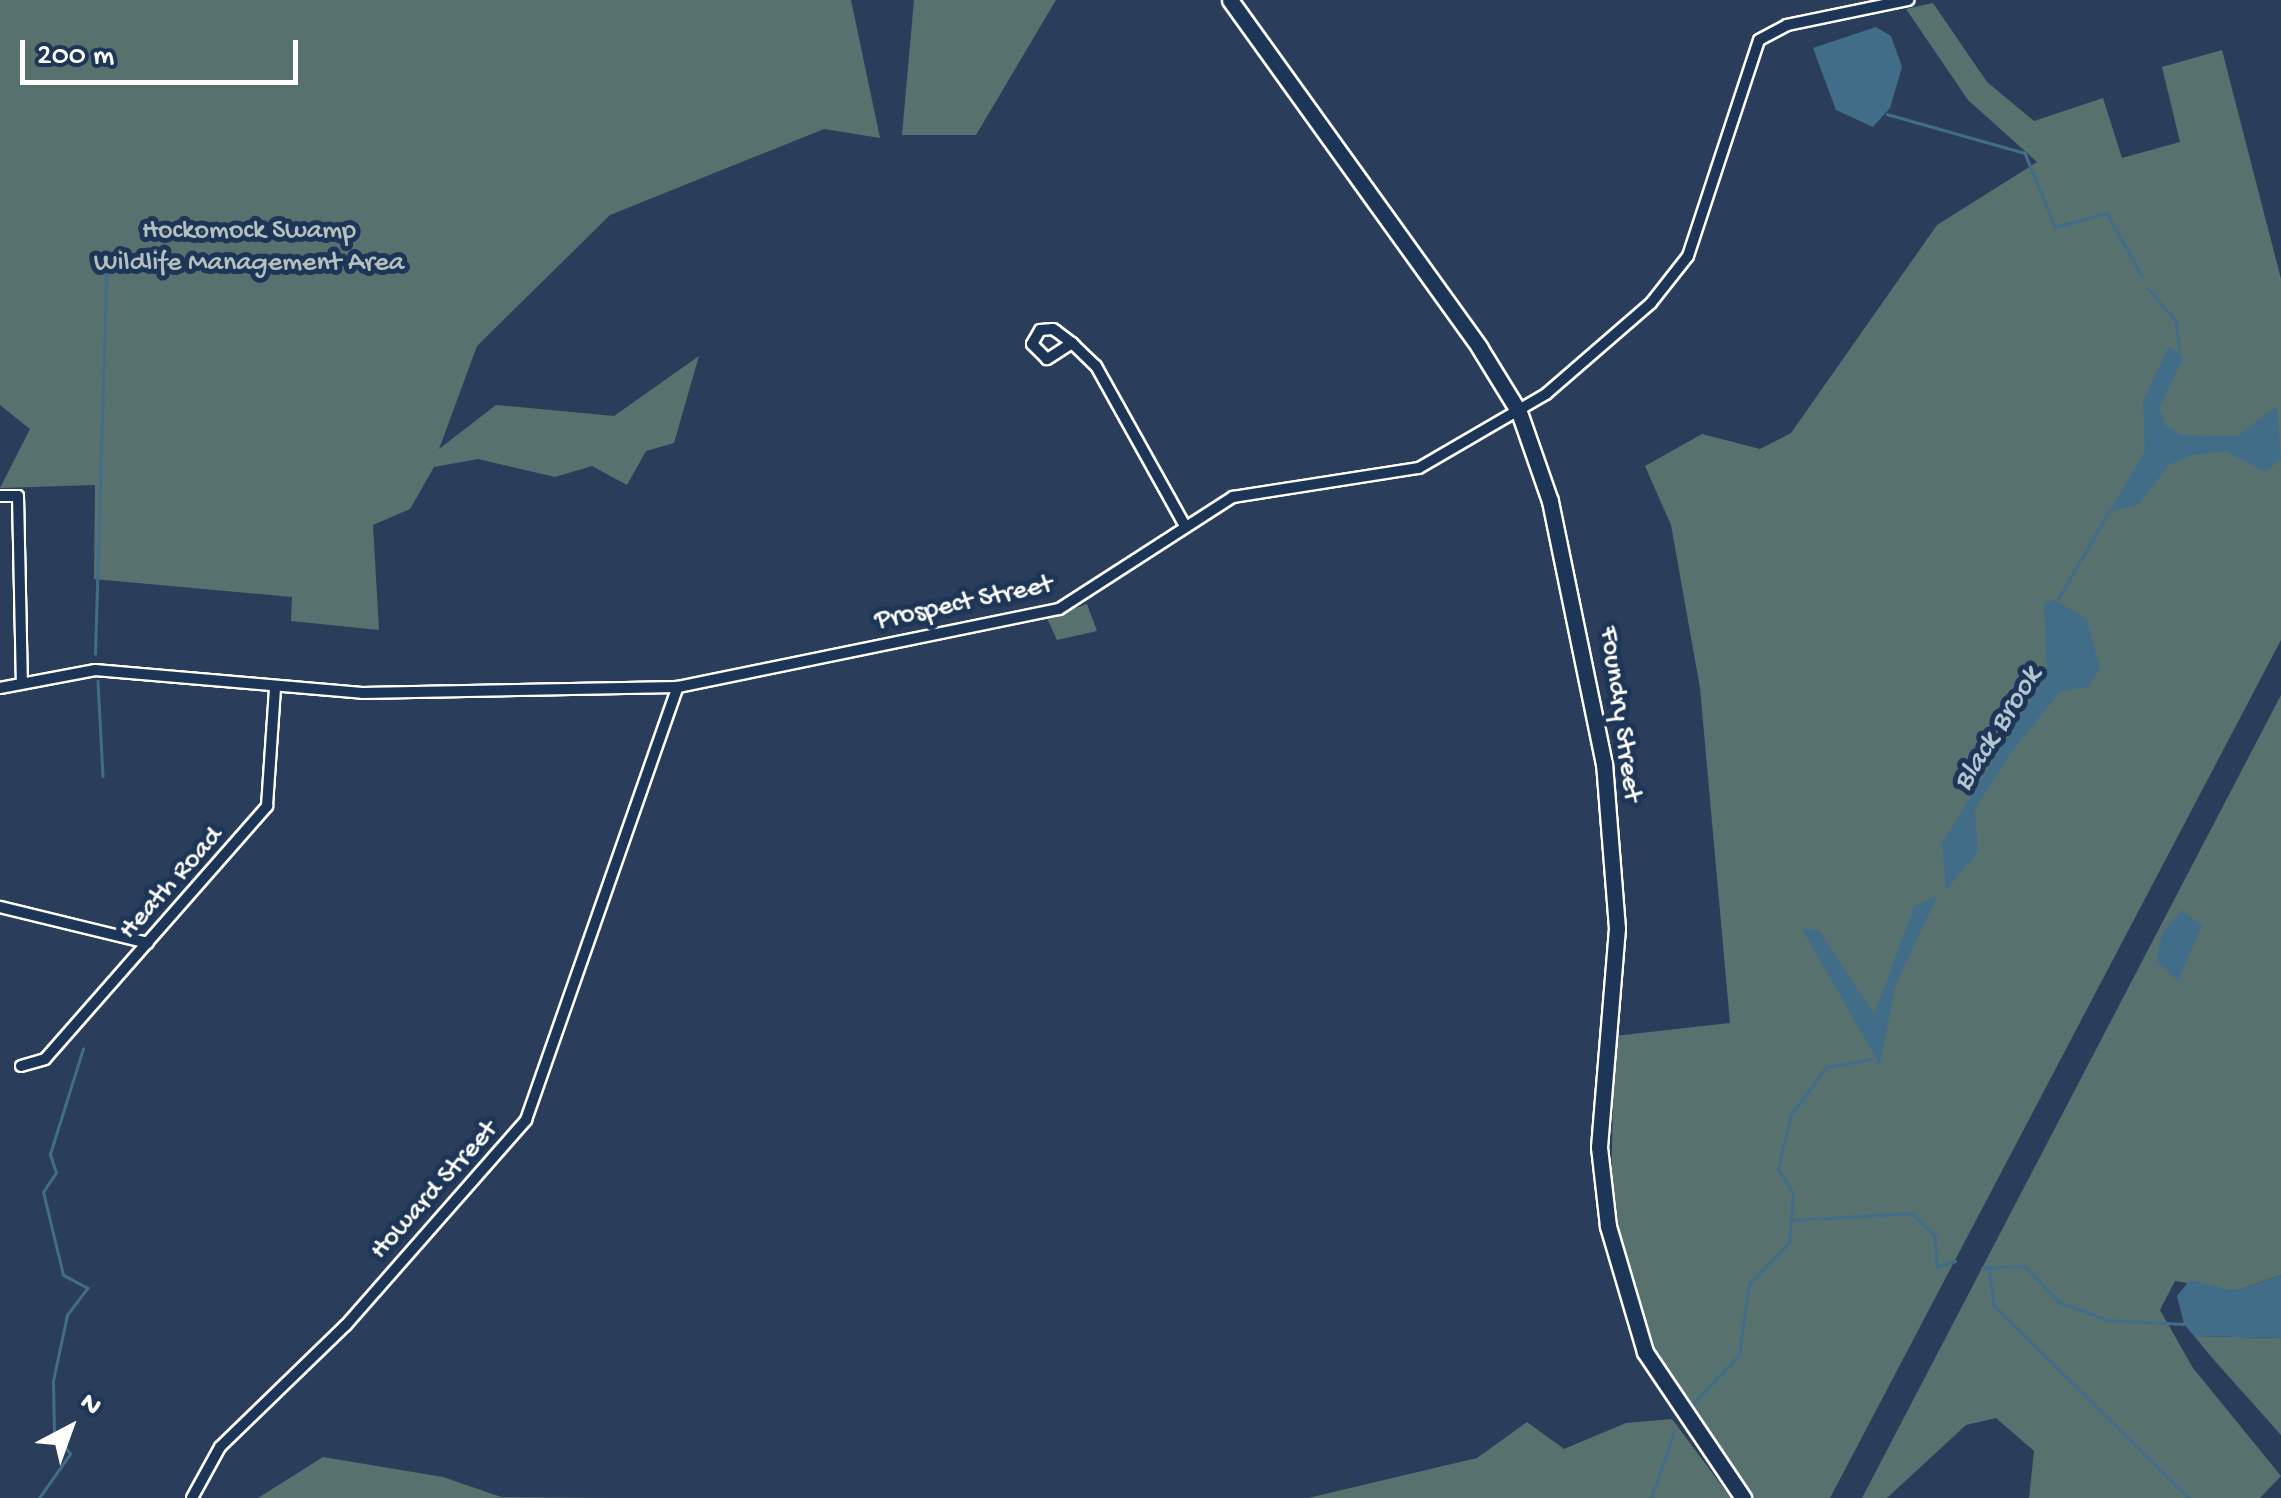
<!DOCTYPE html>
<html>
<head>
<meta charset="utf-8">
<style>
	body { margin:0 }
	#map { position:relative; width:2281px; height:1498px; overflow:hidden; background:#2a3e5b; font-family:"Gochi Hand",sans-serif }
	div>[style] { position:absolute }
	.green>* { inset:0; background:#57726e }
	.water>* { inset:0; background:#426d89 }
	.stream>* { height:2.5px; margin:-1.25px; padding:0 1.25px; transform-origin:1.25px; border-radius:1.25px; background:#426d89 }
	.roads { filter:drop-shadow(2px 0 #fff) drop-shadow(-2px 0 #fff) drop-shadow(0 2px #fff) drop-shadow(0 -2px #fff) }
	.street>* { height:10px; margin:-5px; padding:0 5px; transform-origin:5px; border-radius:5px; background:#1d3557 }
	.primary>* { height:15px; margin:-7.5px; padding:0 7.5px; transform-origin:7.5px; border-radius:7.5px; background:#1d3557 }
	span { translate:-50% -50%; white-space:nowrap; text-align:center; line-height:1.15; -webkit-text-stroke:10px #1d3557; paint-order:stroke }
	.park-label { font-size:28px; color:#b3c0be }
	.street-label { font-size:28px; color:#fff }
	.water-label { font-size:30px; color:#b3c5d0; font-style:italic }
	.north { position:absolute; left:20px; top:1378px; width:100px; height:100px; -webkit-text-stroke:8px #1d3557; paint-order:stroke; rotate:41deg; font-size:28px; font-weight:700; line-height:40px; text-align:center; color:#fff }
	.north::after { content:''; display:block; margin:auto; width:35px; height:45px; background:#fff; clip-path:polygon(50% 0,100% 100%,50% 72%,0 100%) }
	.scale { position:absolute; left:20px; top:40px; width:278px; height:45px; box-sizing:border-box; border:5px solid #fff; border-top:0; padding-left:12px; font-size:30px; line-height:35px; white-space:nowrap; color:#fff; -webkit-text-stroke:8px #1d3557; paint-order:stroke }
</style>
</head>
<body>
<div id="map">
	<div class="green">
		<i style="clip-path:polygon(0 0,851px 0,880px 138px,824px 129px,610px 215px,477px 346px,439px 449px,496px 405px,614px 416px,699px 356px,674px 443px,646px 451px,627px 485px,592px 466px,555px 477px,478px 459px,434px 467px,410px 509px,373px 525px,379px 630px,291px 621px,292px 597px,94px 579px,95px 485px,0 488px,30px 429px,0 405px)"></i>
		<i style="clip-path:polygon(914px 0,1056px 0,976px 135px,902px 135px)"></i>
		<i style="clip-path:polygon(1933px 3px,1987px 82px,2034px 121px,2103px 98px,2122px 158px,2180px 142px,2162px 67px,2222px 50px,2281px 279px,2281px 640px,1830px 1498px,1750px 1498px,1651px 1348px,1611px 1201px,1614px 1036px,1730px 1023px,1700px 688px,1671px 525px,1645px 466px,1702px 434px,1760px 449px,1791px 433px,1937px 225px,2037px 162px,1968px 100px,1906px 9px)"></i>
		<i style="clip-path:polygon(1087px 604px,1097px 631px,1057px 640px,1047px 618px)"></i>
		<i style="clip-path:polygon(2281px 695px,2281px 1275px,2236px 1291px,2175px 1281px,2160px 1310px,2193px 1368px,2281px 1476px,2260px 1498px,2029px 1498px,2034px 1451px,1996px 1418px,1966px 1425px,1887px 1498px,1862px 1498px)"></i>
		<i style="clip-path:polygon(2194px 1336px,2281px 1338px,2281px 1435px,2214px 1360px)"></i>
		<i style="clip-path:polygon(1672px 1419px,1731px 1498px,1308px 1498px,1477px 1458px,1527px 1422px,1564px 1449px,1626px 1423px)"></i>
		<i style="clip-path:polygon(323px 1457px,443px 1477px,501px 1497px,609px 1498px,258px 1498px)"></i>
	</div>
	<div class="water">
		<i style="clip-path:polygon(1876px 27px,1891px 36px,1902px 67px,1890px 108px,1873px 127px,1836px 110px,1813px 48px)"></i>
		<i style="clip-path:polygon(2169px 346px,2183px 358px,2160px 407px,2165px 425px,2181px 435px,2237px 436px,2277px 406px,2281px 459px,2265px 472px,2225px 451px,2190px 456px,2169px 465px,2139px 504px,2109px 512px,2145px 451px,2143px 401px)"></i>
		<i style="clip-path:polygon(2053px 599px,2087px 619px,2100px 669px,2088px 687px,2061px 691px,2012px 751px,1975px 809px,1978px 852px,1946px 890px,1942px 843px,2047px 674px,2044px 605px)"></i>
		<i style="clip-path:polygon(1938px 895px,1895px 986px,1880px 1065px,1802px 929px,1819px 930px,1874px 1014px,1914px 907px)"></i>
		<i style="clip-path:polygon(2182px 910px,2202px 926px,2178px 981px,2156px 961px,2162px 933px)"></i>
		<i style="clip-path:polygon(2281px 1275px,2281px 1338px,2194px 1336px,2184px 1324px,2177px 1296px,2190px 1280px,2236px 1291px)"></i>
	</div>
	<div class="stream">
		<i style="left:1887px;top:114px;width:143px;rotate:15.8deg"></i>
		<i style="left:2025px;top:153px;width:80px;rotate:67.9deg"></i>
		<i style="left:2055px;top:227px;width:54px;rotate:-15.1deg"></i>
		<i style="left:2107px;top:213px;width:72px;rotate:60.9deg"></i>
		<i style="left:2148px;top:288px;width:43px;rotate:49.7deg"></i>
		<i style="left:2176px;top:321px;width:33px;rotate:83deg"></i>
		<i style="left:2058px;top:599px;width:102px;rotate:-59.9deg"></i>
		<i style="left:95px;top:654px;width:396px;rotate:-88.3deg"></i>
		<i style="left:98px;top:681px;width:95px;rotate:87deg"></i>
		<i style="left:1792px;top:1220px;width:120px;rotate:-3.3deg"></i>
		<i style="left:1912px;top:1213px;width:33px;rotate:45deg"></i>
		<i style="left:1935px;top:1236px;width:31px;rotate:86deg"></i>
		<i style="left:1937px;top:1267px;width:19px;rotate:-18deg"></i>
		<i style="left:1982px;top:1268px;width:43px;rotate:-2.7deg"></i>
		<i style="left:2025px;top:1266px;width:50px;rotate:46.6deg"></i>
		<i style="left:2059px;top:1302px;width:52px;rotate:20.2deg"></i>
		<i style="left:2108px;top:1320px;width:77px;rotate:3deg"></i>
		<i style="left:1989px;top:1268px;width:37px;rotate:82deg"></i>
		<i style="left:1994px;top:1305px;width:274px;rotate:44.7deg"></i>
		<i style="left:1689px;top:1408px;width:73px;rotate:-46.7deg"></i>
		<i style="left:1739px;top:1355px;width:72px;rotate:-82deg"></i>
		<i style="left:1749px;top:1284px;width:57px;rotate:-45.7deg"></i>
		<i style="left:1789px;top:1243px;width:49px;rotate:-85.3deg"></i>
		<i style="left:1793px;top:1194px;width:29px;rotate:-121deg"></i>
		<i style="left:1778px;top:1169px;width:56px;rotate:-76.5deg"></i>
		<i style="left:1791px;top:1115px;width:59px;rotate:-53.9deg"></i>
		<i style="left:1826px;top:1067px;width:46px;rotate:-10.1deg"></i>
		<i style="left:39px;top:1498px;width:54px;rotate:-54.8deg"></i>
		<i style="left:70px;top:1454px;width:26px;rotate:-127deg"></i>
		<i style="left:54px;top:1433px;width:52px;rotate:-91.1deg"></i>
		<i style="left:53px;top:1381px;width:67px;rotate:-78deg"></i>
		<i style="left:67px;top:1315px;width:34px;rotate:-53deg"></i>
		<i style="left:87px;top:1288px;width:27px;rotate:-152deg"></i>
		<i style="left:63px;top:1275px;width:85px;rotate:-103.5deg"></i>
		<i style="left:43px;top:1192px;width:23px;rotate:-56deg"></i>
		<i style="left:56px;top:1173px;width:20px;rotate:-108deg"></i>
		<i style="left:50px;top:1154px;width:110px;rotate:-72.6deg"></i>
		<i style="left:1651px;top:1498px;width:70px;rotate:-70.8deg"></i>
	</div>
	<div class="roads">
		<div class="street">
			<i style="left:1072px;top:343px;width:30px;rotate:147deg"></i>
			<i style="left:1047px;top:359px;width:21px;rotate:-135deg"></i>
			<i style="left:1032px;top:344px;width:16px;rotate:-60deg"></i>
			<i style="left:1040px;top:330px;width:13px;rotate:-4deg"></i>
			<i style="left:1053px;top:329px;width:4px;rotate:34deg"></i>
			<i style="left:1056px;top:331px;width:20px;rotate:37deg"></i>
			<i style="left:1072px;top:343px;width:4px;rotate:45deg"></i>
			<i style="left:1075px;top:346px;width:29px;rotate:44deg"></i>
			<i style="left:1096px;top:366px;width:181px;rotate:60.9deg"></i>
			<i style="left:0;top:496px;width:18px"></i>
			<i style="left:18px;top:496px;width:187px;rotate:88.8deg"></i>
			<i style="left:0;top:688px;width:97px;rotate:-10.7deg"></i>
			<i style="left:95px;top:670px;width:268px;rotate:4.9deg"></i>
			<i style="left:362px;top:693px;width:316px;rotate:-1.1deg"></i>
			<i style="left:678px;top:687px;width:389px;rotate:-11.6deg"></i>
			<i style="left:1059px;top:609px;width:207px;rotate:-32.8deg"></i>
			<i style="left:1233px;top:497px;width:188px;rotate:-8.9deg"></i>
			<i style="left:1419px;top:468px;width:147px;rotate:-30.2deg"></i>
			<i style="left:1546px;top:394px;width:139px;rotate:-40.9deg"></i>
			<i style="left:1651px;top:303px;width:60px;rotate:-51.8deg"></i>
			<i style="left:1688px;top:256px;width:227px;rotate:-71.8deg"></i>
			<i style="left:1759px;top:40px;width:32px;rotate:-28deg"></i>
			<i style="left:1787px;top:25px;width:124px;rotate:-11.7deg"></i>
			<i style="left:0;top:907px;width:152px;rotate:13.7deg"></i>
			<i style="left:21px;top:1066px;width:25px;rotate:-16deg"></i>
			<i style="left:45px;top:1059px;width:337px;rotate:-48.7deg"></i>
			<i style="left:267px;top:806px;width:118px;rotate:-86.1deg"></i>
			<i style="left:192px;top:1498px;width:58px;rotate:-61.2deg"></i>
			<i style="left:220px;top:1447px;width:175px;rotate:-44.1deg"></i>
			<i style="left:346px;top:1325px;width:273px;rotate:-48.7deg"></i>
			<i style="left:526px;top:1120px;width:459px;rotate:-70.7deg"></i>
		</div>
		<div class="primary">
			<i style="left:1230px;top:0;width:427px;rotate:54.3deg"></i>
			<i style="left:1479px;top:347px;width:76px;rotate:58.4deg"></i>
			<i style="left:1519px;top:412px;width:94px;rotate:70.8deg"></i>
			<i style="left:1550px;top:501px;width:268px;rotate:78.4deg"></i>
			<i style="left:1604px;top:763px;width:166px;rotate:85.5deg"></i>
			<i style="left:1617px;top:928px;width:220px;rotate:94.7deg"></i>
			<i style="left:1599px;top:1147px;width:80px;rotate:83.5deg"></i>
			<i style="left:1608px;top:1226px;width:131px;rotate:73.6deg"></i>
			<i style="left:1645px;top:1352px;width:176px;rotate:56.1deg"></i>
		</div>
	</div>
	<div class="park-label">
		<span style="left:249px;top:248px">Hockomock Swamp<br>Wildlife Management Area</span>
	</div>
	<div class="street-label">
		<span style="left:964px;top:604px;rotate:-12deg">Prospect Street</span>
		<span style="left:1619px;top:714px;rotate:82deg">Foundry Street</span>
		<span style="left:172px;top:884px;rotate:-48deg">Heath Road</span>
		<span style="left:435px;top:1191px;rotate:-48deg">Howard Street</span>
	</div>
	<div class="water-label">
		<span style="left:1999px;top:730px;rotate:-58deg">Black Brook</span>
	</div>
	<div class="north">N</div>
	<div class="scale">200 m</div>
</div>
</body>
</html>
